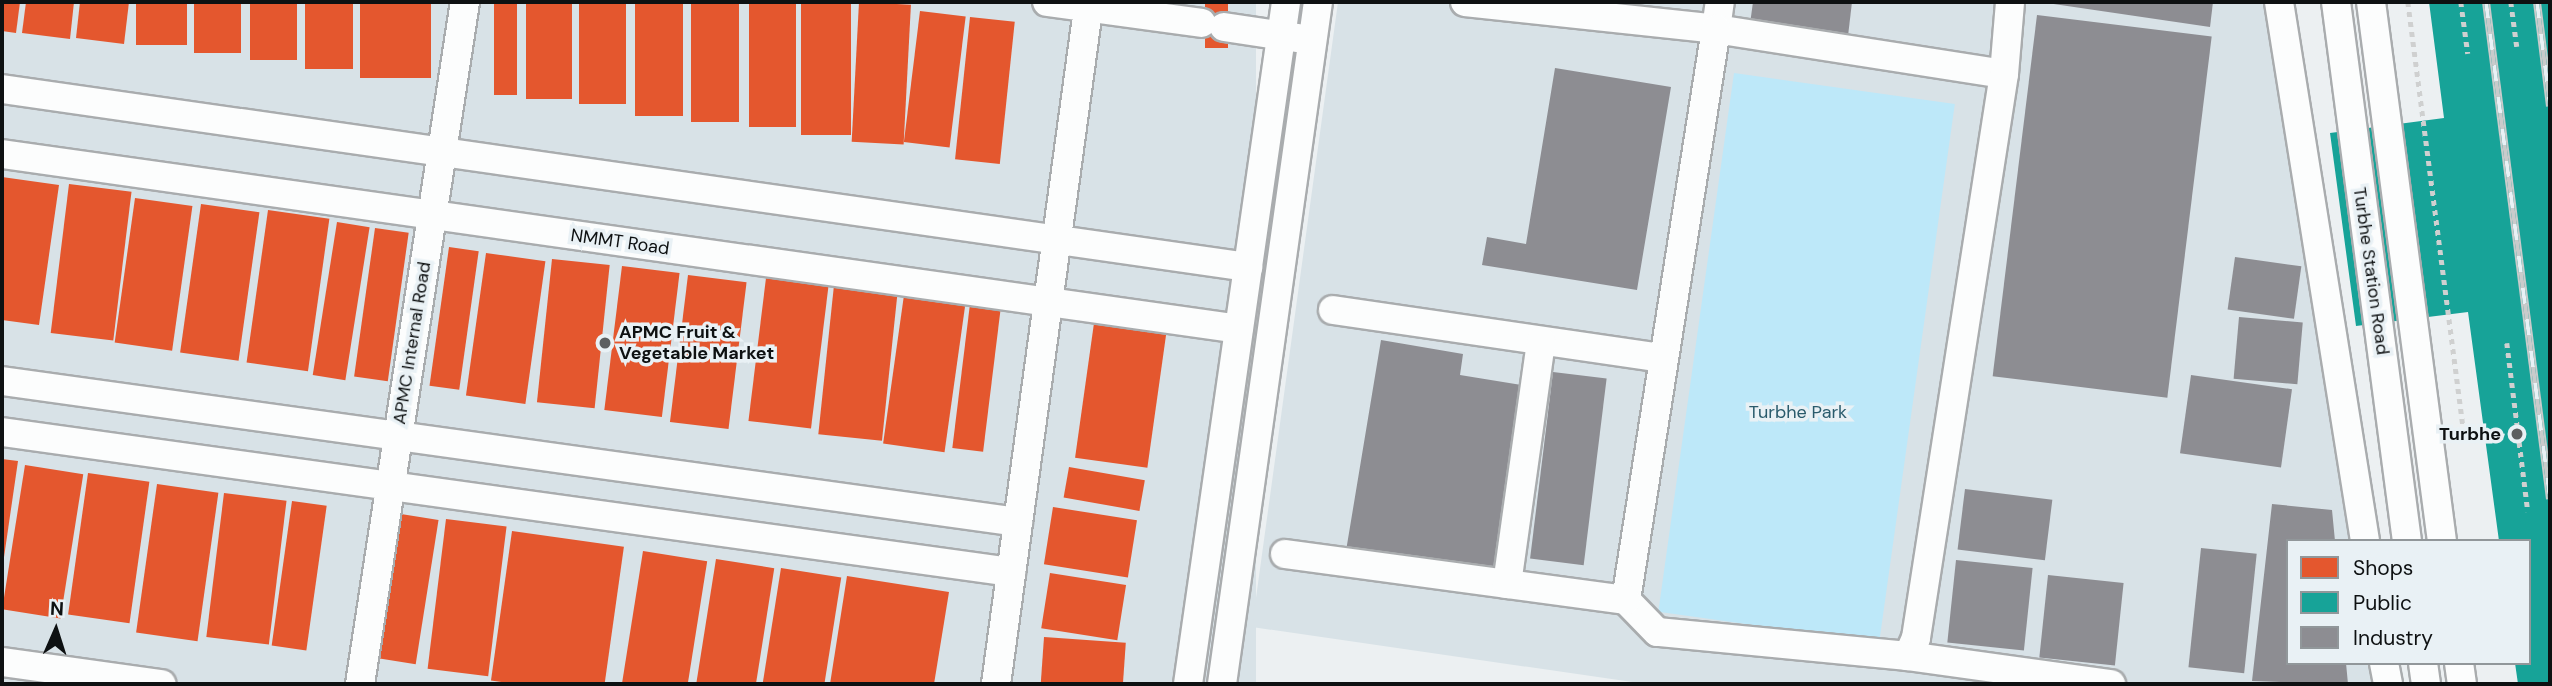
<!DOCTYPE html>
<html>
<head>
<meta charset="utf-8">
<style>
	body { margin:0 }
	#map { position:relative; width:2552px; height:686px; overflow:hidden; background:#ecf0f2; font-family:"DM Sans",sans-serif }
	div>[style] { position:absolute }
	.built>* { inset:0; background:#d8e2e7; transform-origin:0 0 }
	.green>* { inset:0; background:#bde8f9; transform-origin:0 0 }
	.shops>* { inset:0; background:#e4572e; transform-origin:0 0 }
	.public>* { inset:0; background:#17a398 }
	.industry>* { inset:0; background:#8d8d92; transform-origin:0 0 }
	.path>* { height:4.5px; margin-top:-2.25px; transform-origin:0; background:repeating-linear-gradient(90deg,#cfd0d0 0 5px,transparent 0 10px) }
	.roads { filter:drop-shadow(2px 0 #a9acae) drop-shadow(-2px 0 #a9acae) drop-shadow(0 2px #a9acae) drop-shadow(0 -2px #a9acae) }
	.minor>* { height:28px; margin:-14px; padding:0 14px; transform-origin:14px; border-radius:14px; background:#fcfdfd }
	.rail>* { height:8px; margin-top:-4px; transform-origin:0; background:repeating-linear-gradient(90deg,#e9f1f5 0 16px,#c9cbcb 0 32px); box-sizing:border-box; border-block:2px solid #c9cbcb }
	.dots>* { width:19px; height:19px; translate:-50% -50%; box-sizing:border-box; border:4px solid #e9f1f5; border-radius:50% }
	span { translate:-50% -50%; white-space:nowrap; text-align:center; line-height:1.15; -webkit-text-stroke:7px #e9f1f5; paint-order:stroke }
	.street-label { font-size:18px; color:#0e1112 }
	.poi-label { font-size:18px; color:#0e1112; font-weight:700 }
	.left { translate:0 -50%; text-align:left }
	.right { translate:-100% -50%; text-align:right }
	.park-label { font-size:18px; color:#2a5b6c }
	.frame { position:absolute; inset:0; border:4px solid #0e1112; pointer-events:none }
	.legend { position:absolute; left:2286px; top:539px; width:245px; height:126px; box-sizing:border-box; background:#e9f1f5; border:2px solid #91979a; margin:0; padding:9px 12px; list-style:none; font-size:21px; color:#0e1112 }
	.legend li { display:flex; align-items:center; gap:14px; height:35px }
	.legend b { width:35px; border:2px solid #91979a }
	.north { position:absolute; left:21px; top:595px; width:70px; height:70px; -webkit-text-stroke:5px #e9f1f5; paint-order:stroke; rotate:3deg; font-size:19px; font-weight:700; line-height:28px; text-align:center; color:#0e1112 }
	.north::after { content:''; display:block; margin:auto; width:24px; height:32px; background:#0e1112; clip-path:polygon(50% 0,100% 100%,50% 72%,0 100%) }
</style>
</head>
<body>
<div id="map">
	<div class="built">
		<i style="left:2px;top:2px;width:1254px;height:682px"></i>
		<i style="clip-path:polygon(1338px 2px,2295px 2px,2367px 541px,2288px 541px,2288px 663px,2384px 663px,2386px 684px,1646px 684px,1252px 627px)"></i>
	</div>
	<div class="green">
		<i style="left:1734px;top:73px;width:223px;height:544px;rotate:8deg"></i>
	</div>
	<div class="shops">
		<i style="clip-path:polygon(2px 2px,20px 2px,16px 33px,2px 31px)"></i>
		<i style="clip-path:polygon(26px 2px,74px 2px,70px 39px,22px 33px)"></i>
		<i style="clip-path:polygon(80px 2px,129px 2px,124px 44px,76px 38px)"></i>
		<i style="left:136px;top:2px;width:51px;height:43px"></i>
		<i style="left:194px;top:2px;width:47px;height:51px"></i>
		<i style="left:250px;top:2px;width:47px;height:58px"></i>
		<i style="left:305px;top:2px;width:48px;height:67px"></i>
		<i style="left:360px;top:2px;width:71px;height:76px"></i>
		<i style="left:494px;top:2px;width:23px;height:93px"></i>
		<i style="left:526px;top:2px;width:46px;height:97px"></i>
		<i style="left:579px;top:2px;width:47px;height:102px"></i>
		<i style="left:635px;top:2px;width:48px;height:114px"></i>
		<i style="left:691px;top:2px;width:48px;height:120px"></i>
		<i style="left:749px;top:2px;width:47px;height:125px"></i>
		<i style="left:801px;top:2px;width:50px;height:133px"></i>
		<i style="left:859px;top:2px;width:52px;height:140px;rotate:3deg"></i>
		<i style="left:1205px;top:2px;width:23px;height:46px"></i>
		<i style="left:920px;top:11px;width:46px;height:132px;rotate:7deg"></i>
		<i style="left:970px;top:17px;width:45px;height:143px;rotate:6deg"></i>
		<i style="clip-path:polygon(2px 177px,59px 185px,39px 325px,2px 320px)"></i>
		<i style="left:69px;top:184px;width:63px;height:150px;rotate:7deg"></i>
		<i style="left:135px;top:198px;width:58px;height:146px;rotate:8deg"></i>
		<i style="left:201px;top:204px;width:59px;height:150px;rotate:8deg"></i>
		<i style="left:268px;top:210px;width:62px;height:154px;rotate:8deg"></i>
		<i style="left:337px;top:222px;width:33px;height:155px;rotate:9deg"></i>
		<i style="left:375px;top:228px;width:34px;height:150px;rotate:8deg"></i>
		<i style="left:449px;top:247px;width:30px;height:140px;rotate:8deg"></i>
		<i style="left:486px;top:253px;width:60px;height:144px;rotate:8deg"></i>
		<i style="left:552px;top:259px;width:58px;height:144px;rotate:6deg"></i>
		<i style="left:622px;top:266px;width:58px;height:145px;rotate:7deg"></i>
		<i style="left:688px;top:275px;width:59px;height:148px;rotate:7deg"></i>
		<i style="left:766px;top:278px;width:63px;height:144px;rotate:7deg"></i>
		<i style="left:834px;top:285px;width:64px;height:150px;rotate:6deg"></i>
		<i style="left:904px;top:295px;width:62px;height:150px;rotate:8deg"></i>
		<i style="left:970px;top:304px;width:31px;height:145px;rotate:7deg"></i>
		<i style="left:1094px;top:323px;width:73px;height:136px;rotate:8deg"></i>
		<i style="clip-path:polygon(2px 459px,18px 461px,3px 564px,2px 564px)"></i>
		<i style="left:25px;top:465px;width:59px;height:146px;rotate:9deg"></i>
		<i style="left:1069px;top:467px;width:77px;height:31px;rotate:10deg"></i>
		<i style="left:88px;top:473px;width:62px;height:143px;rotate:8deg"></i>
		<i style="left:157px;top:484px;width:62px;height:150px;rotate:8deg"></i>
		<i style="left:224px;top:493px;width:63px;height:145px;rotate:7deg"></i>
		<i style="left:292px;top:501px;width:35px;height:146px;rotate:8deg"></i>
		<i style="left:1053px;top:507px;width:85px;height:58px;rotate:9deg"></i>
		<i style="left:401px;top:514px;width:38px;height:146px;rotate:9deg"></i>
		<i style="left:446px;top:519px;width:61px;height:151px;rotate:7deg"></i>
		<i style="left:512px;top:531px;width:113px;height:151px;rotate:8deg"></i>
		<i style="left:643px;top:551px;width:65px;height:134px;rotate:9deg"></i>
		<i style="left:716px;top:559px;width:59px;height:127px;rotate:9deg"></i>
		<i style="left:781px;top:568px;width:61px;height:117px;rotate:9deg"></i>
		<i style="left:1050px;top:573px;width:77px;height:56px;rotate:9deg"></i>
		<i style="clip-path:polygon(847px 576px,949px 592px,934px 684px,830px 684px)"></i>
		<i style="left:1044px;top:637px;width:82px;height:47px;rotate:4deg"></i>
	</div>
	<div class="public">
		<i style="clip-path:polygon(2429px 2px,2550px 2px,2550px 684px,2518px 684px,2515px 663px,2529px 663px,2529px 541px,2499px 541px,2468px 312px,2356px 326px,2330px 133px,2444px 118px)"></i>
	</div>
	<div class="industry">
		<i style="clip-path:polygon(1753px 2px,1852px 2px,1848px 36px,1750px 24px)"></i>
		<i style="clip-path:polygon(2040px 2px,2213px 2px,2210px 27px)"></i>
		<i style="left:2037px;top:15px;width:176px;height:364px;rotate:7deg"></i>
		<i style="clip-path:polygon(1555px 68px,1671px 87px,1637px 290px,1482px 265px,1487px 237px,1526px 244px)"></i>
		<i style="left:2235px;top:257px;width:67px;height:53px;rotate:8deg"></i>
		<i style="left:2239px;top:317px;width:64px;height:62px;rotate:5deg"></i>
		<i style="clip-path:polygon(1381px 340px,1463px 354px,1460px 375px,1528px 386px,1497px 576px,1346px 551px)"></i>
		<i style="left:1553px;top:372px;width:54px;height:188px;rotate:7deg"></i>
		<i style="left:2191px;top:375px;width:102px;height:79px;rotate:8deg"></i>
		<i style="left:1965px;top:489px;width:88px;height:61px;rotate:7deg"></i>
		<i style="clip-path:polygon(2272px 504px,2332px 510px,2335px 541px,2288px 541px,2288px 663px,2346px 663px,2348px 684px,2252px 681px)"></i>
		<i style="left:2201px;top:548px;width:56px;height:120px;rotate:6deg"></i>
		<i style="left:1956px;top:560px;width:77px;height:83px;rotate:6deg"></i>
		<i style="left:2048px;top:575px;width:76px;height:83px;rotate:6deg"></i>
	</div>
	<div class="path">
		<i style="left:2408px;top:2px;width:436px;rotate:82.6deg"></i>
		<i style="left:2464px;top:434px;width:27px;rotate:-8deg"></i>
		<i style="left:2461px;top:2px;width:52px;rotate:82.3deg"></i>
		<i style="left:2511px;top:2px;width:45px;rotate:82.4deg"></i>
		<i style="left:2507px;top:343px;width:170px;rotate:82.9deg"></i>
	</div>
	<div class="roads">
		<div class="minor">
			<i style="left:1047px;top:2px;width:156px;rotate:7.7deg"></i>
			<i style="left:1465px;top:2px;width:252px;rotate:6.1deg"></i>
			<i style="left:1716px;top:29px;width:27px;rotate:-82deg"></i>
			<i style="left:2279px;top:2px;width:546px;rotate:80.93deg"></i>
			<i style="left:2336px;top:2px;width:544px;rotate:82.5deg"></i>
			<i style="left:2371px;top:2px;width:544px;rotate:82.5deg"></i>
			<i style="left:1224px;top:27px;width:75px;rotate:8.5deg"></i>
			<i style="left:1716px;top:29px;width:291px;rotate:8.9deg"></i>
			<i style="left:2004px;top:74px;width:571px;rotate:98.87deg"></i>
			<i style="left:1916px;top:638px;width:20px;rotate:114deg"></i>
			<i style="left:1908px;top:656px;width:252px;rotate:-174.5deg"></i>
			<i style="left:1657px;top:632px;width:45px;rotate:-134.1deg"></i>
			<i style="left:1626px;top:600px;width:578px;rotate:-81.04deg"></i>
			<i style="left:2004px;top:74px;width:72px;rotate:-85.2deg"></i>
			<i style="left:2px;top:89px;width:1259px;rotate:8.13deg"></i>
			<i style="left:2px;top:154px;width:1249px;rotate:8.05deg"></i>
			<i style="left:1333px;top:310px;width:334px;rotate:8.3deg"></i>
			<i style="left:2px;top:381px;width:1026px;rotate:7.9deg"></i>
			<i style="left:2px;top:432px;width:1019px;rotate:7.9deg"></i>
			<i style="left:1285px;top:554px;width:344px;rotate:7.7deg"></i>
			<i style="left:1507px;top:584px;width:245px;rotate:-82deg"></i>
			<i style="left:1908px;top:656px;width:205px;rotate:7.9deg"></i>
			<i style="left:2px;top:662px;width:161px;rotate:7.9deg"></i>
			<i style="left:2384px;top:663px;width:21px;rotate:79deg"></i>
			<i style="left:2423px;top:663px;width:21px;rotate:82deg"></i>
			<i style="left:2459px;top:663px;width:21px;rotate:82deg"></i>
			<i style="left:360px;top:684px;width:690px;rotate:-81.25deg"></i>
			<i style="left:996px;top:684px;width:688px;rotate:-82.23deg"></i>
			<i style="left:1188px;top:684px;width:689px;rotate:-81.82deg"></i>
			<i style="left:1222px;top:684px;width:689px;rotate:-81.99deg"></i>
		</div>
	</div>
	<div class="rail">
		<i style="left:2486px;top:2px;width:501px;rotate:82.66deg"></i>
		<i style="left:2537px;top:2px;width:105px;rotate:82.9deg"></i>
	</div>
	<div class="dots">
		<i style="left:605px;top:343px;background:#5c5f60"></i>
		<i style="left:2517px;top:434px;background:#5c5f60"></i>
	</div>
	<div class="street-label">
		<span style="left:620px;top:242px;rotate:8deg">NMMT Road</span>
		<span style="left:2371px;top:271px;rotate:82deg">Turbhe Station Road</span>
		<span style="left:412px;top:343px;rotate:-81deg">APMC Internal Road</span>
	</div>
	<div class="poi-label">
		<span class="left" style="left:619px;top:343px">APMC Fruit &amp;<br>Vegetable Market</span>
		<span class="right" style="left:2501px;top:434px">Turbhe</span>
	</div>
	<div class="park-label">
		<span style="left:1798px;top:412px">Turbhe Park</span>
	</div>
	<div class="frame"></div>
	<ul class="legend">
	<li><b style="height:19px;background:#e4572e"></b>Shops</li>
	<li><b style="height:19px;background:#17a398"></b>Public</li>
	<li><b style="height:19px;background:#8d8d92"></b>Industry</li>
	</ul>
	<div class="north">N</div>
</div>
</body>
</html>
